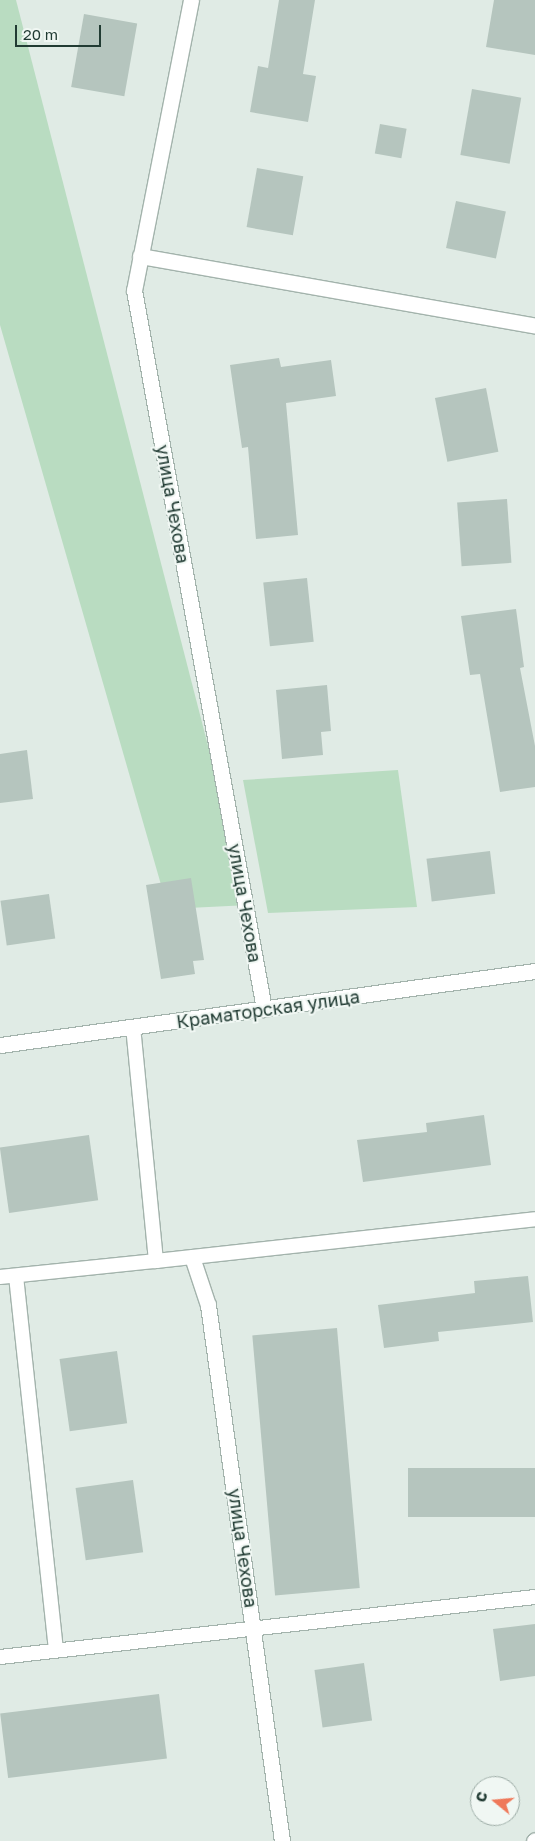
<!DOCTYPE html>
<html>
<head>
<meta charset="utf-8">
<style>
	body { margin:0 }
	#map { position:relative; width:535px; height:1841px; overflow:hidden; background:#e0ebe5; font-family:"Golos Text",sans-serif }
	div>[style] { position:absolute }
	.green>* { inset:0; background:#b9dcc1 }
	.building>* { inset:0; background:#b5c5be; transform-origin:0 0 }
	.roads { filter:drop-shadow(1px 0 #a3b3ac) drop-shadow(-1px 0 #a3b3ac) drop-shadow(0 1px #a3b3ac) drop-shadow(0 -1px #a3b3ac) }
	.service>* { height:14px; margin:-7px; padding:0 7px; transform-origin:7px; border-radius:7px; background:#fff }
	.minor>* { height:15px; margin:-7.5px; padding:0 7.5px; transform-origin:7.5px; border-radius:7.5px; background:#fff }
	span { translate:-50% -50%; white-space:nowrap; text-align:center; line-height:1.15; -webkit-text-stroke:4px #f0f7f3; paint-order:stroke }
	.street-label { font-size:18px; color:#213b33 }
	.north { position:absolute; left:470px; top:1776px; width:50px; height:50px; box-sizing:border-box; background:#f0f7f3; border:1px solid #9daca6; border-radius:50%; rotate:287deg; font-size:14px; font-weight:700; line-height:20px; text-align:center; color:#213b33 }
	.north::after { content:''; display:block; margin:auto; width:18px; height:22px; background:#ef7859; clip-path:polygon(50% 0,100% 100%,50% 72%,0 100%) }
	.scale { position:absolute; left:15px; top:25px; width:86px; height:22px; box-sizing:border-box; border:2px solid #213b33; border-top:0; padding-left:6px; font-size:15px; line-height:18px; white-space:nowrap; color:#213b33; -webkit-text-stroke:4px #f0f7f3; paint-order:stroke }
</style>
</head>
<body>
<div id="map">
	<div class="green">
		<i style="clip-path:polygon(0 0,16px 0,249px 905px,168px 909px,0 325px)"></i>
		<i style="clip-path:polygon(398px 770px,417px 907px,268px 913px,243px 780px)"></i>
	</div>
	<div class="building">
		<i style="clip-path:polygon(279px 0,315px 0,303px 74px,316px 76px,308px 122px,250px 112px,258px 66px,268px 68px)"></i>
		<i style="clip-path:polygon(494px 0,535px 0,535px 55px,486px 47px)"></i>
		<i style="left:84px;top:14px;width:54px;height:74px;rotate:10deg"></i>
		<i style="left:472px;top:89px;width:50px;height:67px;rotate:10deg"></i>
		<i style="left:380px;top:124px;width:27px;height:30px;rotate:10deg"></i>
		<i style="left:257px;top:168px;width:47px;height:60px;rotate:10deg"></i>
		<i style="left:456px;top:201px;width:51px;height:48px;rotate:12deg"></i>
		<i style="clip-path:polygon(279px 358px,281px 367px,331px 360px,336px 396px,286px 403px,298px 535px,256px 539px,248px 447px,242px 448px,230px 365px)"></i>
		<i style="left:486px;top:388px;width:65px;height:52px;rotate:79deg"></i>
		<i style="left:507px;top:499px;width:64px;height:50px;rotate:86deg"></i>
		<i style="left:307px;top:578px;width:64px;height:44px;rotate:84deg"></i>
		<i style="clip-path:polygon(516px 609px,524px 667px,520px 668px,535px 746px,535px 787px,500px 792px,480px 674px,470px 675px,461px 616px)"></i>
		<i style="clip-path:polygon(327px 685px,331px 731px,321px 732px,323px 755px,282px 759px,276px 690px)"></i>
		<i style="clip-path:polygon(27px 750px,33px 799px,0 803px,0 754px)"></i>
		<i style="left:490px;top:851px;width:43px;height:64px;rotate:83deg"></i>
		<i style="clip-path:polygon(191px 878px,204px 960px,193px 961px,195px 974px,161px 979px,146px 885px)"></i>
		<i style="left:49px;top:894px;width:45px;height:49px;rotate:82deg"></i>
		<i style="clip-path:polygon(484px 1115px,491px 1165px,363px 1182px,357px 1140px,427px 1132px,426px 1123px)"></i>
		<i style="left:89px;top:1135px;width:66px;height:90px;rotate:82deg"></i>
		<i style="clip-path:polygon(528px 1276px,533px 1322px,438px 1332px,439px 1341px,384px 1348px,378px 1305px,475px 1293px,474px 1281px)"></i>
		<i style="left:337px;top:1328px;width:261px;height:85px;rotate:85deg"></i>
		<i style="left:117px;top:1351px;width:73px;height:58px;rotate:82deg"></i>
		<i style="left:535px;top:1468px;width:49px;height:127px;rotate:90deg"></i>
		<i style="left:133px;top:1480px;width:73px;height:58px;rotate:82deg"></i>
		<i style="clip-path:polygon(535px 1624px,535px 1676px,500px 1681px,493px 1629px)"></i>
		<i style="left:364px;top:1663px;width:58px;height:50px;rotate:82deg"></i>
		<i style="left:159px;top:1694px;width:65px;height:160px;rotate:83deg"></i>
	</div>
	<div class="roads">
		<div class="service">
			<i style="left:156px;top:1261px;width:381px;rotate:-6.3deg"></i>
			<i style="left:16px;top:1276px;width:375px;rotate:83.9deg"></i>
			<i style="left:0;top:1277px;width:157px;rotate:-5.9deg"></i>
			<i style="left:156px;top:1261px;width:235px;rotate:-95.6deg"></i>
			<i style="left:0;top:1657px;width:538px;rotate:-6.4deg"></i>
		</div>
		<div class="minor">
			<i style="left:191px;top:0;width:296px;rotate:101.1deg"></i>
			<i style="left:134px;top:290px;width:731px;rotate:79.75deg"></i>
			<i style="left:140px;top:256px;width:401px;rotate:10deg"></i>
			<i style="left:0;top:1045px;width:540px;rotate:-7.88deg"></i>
			<i style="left:192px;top:1257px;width:51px;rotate:71.6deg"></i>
			<i style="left:208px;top:1305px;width:541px;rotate:82.14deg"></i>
			<i style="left:534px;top:1841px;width:1px;rotate:-45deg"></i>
		</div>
	</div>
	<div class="street-label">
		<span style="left:173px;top:504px;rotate:80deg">улица Чехова</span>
		<span style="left:245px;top:903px;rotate:80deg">улица Чехова</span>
		<span style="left:268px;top:1009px;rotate:-8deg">Краматорская улица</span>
		<span style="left:243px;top:1548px;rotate:82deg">улица Чехова</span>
	</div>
	<div class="north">С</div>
	<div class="scale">20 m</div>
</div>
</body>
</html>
